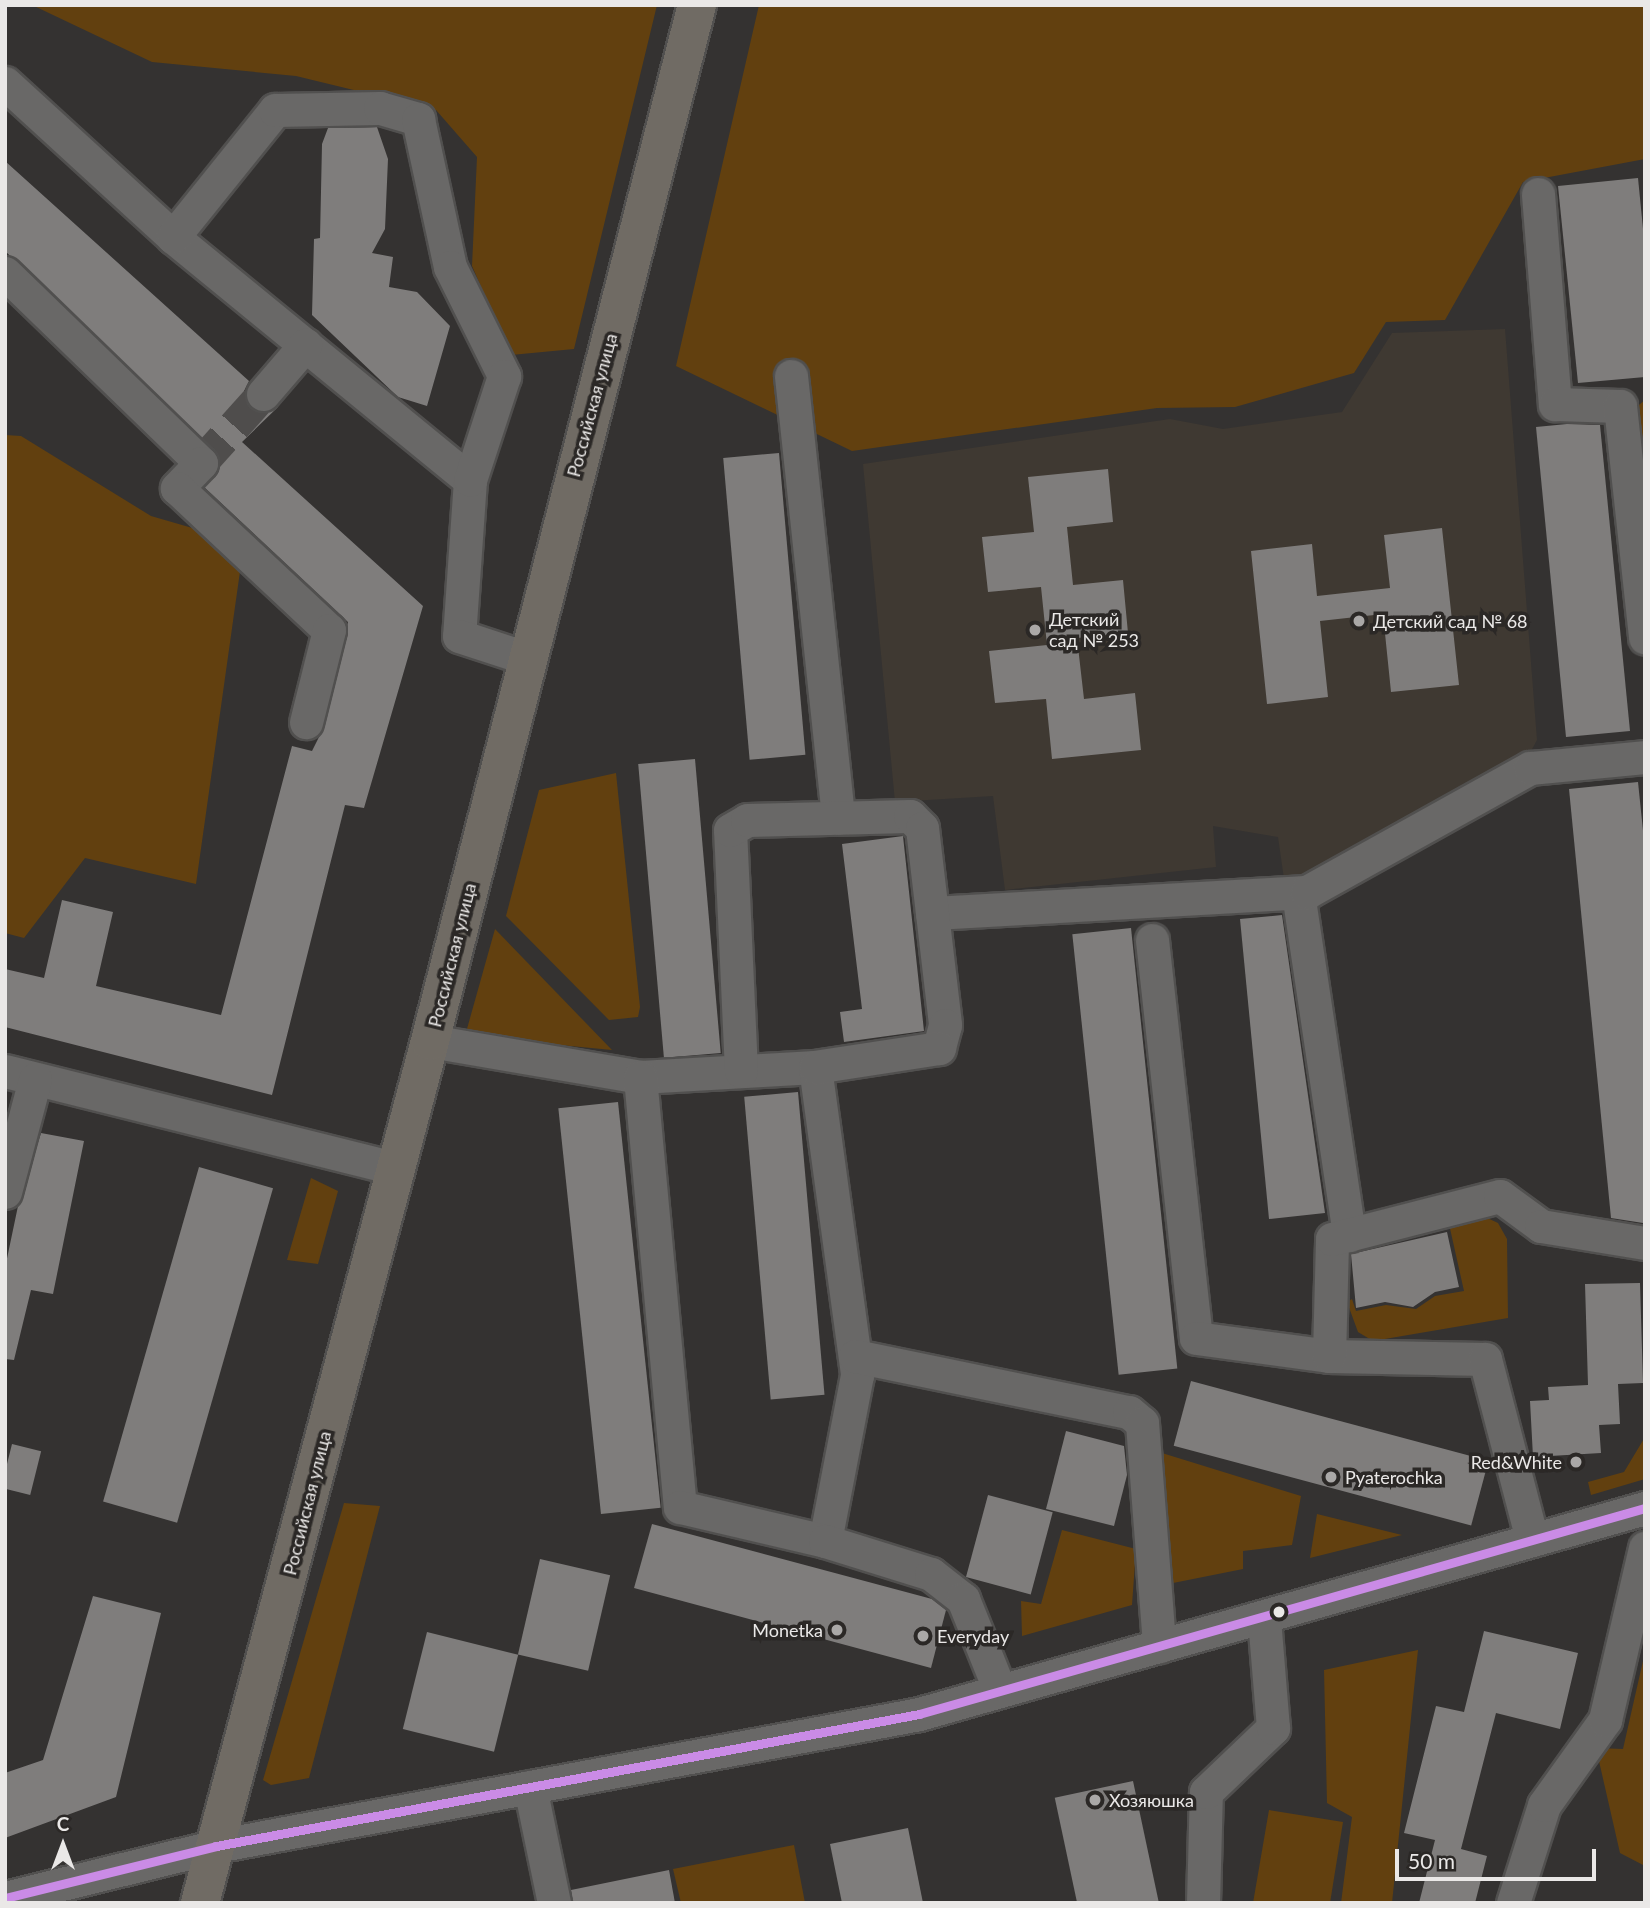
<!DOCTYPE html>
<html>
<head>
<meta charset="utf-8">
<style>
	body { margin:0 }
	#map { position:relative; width:1650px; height:1908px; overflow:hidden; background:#343231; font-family:Lato,sans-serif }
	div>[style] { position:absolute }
	.built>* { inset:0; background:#3f3932 }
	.green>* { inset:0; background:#62400f }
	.building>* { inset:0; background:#7f7d7c; transform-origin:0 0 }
	.minor-tunnel>* { height:33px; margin-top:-16.5px; transform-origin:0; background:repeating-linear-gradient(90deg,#4f4d4c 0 33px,transparent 0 50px) }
	.roads { filter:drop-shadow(2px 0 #51504f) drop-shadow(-2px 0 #51504f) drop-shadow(0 2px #51504f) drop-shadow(0 -2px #51504f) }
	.minor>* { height:33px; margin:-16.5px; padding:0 16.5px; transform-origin:16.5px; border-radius:16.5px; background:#696867 }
	.major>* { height:38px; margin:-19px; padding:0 19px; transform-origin:19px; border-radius:19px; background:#706b64 }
	.bus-1>* { height:9px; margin:-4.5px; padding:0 4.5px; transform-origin:4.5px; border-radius:4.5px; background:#ca8be6 }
	.dots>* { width:19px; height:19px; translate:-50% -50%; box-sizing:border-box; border:4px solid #2b2826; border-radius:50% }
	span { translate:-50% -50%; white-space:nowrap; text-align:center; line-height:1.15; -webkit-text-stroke:7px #2b2826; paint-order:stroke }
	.street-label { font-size:18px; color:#eae8e7 }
	.poi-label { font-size:18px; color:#eae8e7 }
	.left { translate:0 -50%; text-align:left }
	.right { translate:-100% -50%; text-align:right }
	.frame { position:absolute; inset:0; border:7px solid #eae8e7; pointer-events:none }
	.north { position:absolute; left:28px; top:1810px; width:70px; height:70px; -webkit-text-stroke:5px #2b2826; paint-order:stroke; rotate:0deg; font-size:19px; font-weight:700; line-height:28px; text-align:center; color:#eae8e7 }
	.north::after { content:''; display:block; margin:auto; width:24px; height:32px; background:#eae8e7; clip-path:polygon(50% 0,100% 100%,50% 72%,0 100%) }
	.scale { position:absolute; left:1395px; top:1849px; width:201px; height:32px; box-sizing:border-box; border:4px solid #eae8e7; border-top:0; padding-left:9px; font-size:21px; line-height:24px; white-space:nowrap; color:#eae8e7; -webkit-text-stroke:5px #2b2826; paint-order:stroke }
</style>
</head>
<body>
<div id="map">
	<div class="built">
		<i style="clip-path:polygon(1505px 329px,1537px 740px,1512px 786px,1285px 886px,1278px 837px,1213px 826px,1216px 867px,1005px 890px,993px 796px,895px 802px,863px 464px,1170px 419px,1223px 429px,1342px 412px,1392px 333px)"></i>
	</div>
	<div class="green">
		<i style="clip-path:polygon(32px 5px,657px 5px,574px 349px,511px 355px,472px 266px,477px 157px,436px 110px,296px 76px,152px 62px)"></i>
		<i style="clip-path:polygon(759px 5px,1645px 5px,1645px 159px,1523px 182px,1445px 320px,1386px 322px,1354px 373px,1235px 407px,1157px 408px,852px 451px,676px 366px)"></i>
		<i style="clip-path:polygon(1645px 400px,1645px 529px,1634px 409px)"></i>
		<i style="clip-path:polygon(5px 435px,21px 436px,151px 516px,244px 543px,196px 884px,85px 858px,24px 938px,5px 933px)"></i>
		<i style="clip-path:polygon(616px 773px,640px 1007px,638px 1017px,609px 1020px,506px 916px,539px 790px)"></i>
		<i style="clip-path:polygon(495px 929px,612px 1050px,465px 1036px)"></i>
		<i style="clip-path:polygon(311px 1178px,338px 1191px,318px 1264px,287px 1260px)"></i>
		<i style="clip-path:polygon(1483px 1216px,1498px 1223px,1507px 1239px,1508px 1318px,1373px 1341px,1358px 1332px,1347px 1302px,1352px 1299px,1356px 1311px,1386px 1305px,1416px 1309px,1435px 1296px,1464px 1291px,1449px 1224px)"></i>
		<i style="clip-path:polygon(1645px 1437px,1645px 1479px,1591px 1495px,1588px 1482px,1624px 1472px)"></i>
		<i style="clip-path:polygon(1162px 1453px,1301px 1496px,1292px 1545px,1243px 1551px,1243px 1569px,1173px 1583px)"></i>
		<i style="clip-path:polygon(344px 1503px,380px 1506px,309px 1778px,271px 1785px,263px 1780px)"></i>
		<i style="clip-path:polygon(1317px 1514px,1402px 1535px,1310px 1558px)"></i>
		<i style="clip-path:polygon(1062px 1530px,1136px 1549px,1132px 1605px,1022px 1636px,1021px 1601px,1041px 1604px)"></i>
		<i style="clip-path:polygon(1418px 1650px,1392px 1903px,1341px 1903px,1352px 1817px,1327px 1803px,1324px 1670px)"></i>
		<i style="clip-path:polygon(1645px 1652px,1645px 1866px,1620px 1853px,1596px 1748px,1623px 1749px)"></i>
		<i style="clip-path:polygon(1269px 1810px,1343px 1822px,1330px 1903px,1253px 1903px)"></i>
		<i style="clip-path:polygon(794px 1845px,805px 1903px,681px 1903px,673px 1869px)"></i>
	</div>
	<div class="building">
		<i style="clip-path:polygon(377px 127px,388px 159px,385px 229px,372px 253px,393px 257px,389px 287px,417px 292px,450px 326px,427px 406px,398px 397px,312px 315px,314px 239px,320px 238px,322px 144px,328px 128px)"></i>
		<i style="clip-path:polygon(5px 161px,249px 381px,244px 391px,250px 408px,260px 413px,278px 407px,242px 442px,423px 606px,364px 808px,345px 805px,272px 1095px,5px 1027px,5px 969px,44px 978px,62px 900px,113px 912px,96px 986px,221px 1015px,292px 746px,312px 751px,324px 727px,348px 622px,204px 487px,222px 463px,214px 449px,5px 251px)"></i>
		<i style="clip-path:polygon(1638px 178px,1645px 249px,1645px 377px,1578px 383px,1558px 186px)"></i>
		<i style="clip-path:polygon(1567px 424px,1600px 425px,1630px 731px,1566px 737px,1536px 427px)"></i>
		<i style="left:779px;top:453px;width:303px;height:56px;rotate:85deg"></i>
		<i style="clip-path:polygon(1108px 469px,1113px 522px,1067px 527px,1073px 585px,1123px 580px,1128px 633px,1077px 638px,1084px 699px,1135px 693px,1141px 750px,1052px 759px,1046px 699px,995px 703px,989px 651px,1047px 645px,1041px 587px,988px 592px,982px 537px,1034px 532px,1028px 477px)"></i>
		<i style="clip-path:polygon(1442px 528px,1459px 685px,1391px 692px,1383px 614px,1320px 621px,1328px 697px,1267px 704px,1251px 551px,1312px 544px,1317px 596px,1390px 588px,1384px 535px)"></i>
		<i style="left:695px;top:759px;width:295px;height:57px;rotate:85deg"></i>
		<i style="clip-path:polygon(1638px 782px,1645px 850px,1643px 1223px,1611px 1218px,1569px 789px)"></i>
		<i style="clip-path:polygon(903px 836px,924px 1031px,844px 1042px,840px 1012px,862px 1009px,842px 844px)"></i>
		<i style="clip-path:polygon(1282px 915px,1325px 1213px,1269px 1219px,1240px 919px)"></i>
		<i style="left:1131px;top:928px;width:443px;height:59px;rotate:84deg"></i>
		<i style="left:798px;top:1092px;width:304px;height:54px;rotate:85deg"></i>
		<i style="left:618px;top:1102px;width:408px;height:60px;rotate:84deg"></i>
		<i style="clip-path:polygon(41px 1133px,84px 1141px,53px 1294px,31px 1290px,14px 1360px,5px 1359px,5px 1268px,18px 1206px)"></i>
		<i style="left:199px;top:1167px;width:77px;height:348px;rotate:16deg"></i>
		<i style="clip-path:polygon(1447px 1232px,1459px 1287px,1435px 1292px,1413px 1307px,1385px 1302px,1356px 1308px,1351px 1254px)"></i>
		<i style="clip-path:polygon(1640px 1283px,1643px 1383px,1618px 1384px,1620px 1424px,1599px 1425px,1601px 1453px,1533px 1457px,1530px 1401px,1549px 1400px,1548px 1387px,1588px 1385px,1585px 1284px)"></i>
		<i style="left:1191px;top:1381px;width:308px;height:67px;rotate:15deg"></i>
		<i style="clip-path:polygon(1066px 1431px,1124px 1446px,1127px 1475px,1114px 1526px,1046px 1509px)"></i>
		<i style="left:12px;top:1444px;width:30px;height:45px;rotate:14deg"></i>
		<i style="left:988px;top:1495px;width:67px;height:85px;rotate:15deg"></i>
		<i style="clip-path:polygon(652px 1524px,932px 1599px,946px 1610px,931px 1668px,634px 1588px)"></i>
		<i style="left:540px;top:1559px;width:72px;height:98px;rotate:13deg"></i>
		<i style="clip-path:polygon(93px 1596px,161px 1613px,116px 1797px,5px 1838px,5px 1773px,43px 1760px)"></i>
		<i style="clip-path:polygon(1484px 1631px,1578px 1653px,1560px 1729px,1496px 1713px,1461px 1849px,1487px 1856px,1475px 1903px,1419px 1903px,1435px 1840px,1404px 1833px,1436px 1706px,1464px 1712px)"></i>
		<i style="left:427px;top:1632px;width:94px;height:100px;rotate:14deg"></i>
		<i style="left:1133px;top:1781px;width:125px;height:80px;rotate:78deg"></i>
		<i style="clip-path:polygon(908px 1828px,923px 1903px,842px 1903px,830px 1844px)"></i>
		<i style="clip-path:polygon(669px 1870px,675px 1903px,573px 1903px,571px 1890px)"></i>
	</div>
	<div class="minor-tunnel">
		<i style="left:201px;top:463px;width:93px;rotate:-48.1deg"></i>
	</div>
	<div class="roads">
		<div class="minor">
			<i style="left:5px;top:83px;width:228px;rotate:42.5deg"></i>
			<i style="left:173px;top:237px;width:384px;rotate:39.3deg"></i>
			<i style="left:470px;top:480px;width:156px;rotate:94deg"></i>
			<i style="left:459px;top:636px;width:71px;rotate:18.2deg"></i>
			<i style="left:1538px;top:194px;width:211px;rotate:85.4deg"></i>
			<i style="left:1555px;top:404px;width:65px;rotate:1.8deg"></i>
			<i style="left:1620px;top:406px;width:233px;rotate:83.8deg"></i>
			<i style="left:173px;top:237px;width:163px;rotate:-51.2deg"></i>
			<i style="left:275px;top:110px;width:105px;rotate:-1.1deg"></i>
			<i style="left:380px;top:108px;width:40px;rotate:16deg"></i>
			<i style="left:418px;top:119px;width:151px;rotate:77.8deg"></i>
			<i style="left:450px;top:267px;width:122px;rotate:63.6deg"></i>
			<i style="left:504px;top:376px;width:109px;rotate:108.1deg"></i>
			<i style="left:5px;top:273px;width:273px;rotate:44.1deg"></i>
			<i style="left:201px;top:463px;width:35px;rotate:134deg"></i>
			<i style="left:177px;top:488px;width:208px;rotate:43.1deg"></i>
			<i style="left:329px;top:630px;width:95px;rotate:104deg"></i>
			<i style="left:791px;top:376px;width:444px;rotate:83.9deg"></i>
			<i style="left:263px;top:394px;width:65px;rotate:-49.4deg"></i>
			<i style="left:1298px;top:893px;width:346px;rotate:81.5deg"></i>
			<i style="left:932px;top:913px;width:376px;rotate:-3.2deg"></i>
			<i style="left:1307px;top:892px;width:255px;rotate:-29.1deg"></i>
			<i style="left:1530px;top:768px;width:116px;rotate:-5.5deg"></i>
			<i style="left:1152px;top:940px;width:400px;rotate:83.7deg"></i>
			<i style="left:1196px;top:1338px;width:134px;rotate:7.7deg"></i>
			<i style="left:1329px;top:1356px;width:156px;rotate:1.1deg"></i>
			<i style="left:1485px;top:1359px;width:187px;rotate:75.4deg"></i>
			<i style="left:430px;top:1041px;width:213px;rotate:9.7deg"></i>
			<i style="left:640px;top:1077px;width:175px;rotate:-3.3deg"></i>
			<i style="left:815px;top:1067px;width:311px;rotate:82.2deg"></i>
			<i style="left:857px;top:1375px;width:169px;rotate:100.9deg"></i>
			<i style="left:5px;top:1071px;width:400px;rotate:14deg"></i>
			<i style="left:741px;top:1071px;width:241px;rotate:-92.6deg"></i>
			<i style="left:730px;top:830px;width:20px;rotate:-30deg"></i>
			<i style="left:747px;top:820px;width:163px;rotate:-1.4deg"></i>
			<i style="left:910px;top:816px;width:17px;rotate:45deg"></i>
			<i style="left:922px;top:828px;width:198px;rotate:83.3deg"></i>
			<i style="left:945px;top:1025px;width:24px;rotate:105deg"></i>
			<i style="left:939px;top:1048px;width:125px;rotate:171.3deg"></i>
			<i style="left:640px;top:1077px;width:432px;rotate:84.7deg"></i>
			<i style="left:680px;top:1507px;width:149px;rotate:13.2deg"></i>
			<i style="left:825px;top:1541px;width:111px;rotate:17.3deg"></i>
			<i style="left:931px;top:1574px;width:41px;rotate:38deg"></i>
			<i style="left:963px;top:1599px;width:99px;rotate:68.1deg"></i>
			<i style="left:5px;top:1192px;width:117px;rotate:-75.1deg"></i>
			<i style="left:855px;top:1356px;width:280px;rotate:11.6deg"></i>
			<i style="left:1129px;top:1412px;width:17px;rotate:40deg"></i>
			<i style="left:1142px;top:1423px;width:224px;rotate:85.6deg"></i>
			<i style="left:1329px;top:1356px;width:117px;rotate:-88.5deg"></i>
			<i style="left:1332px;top:1239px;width:173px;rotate:-14.4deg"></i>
			<i style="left:1500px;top:1196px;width:51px;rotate:36.2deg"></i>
			<i style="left:1541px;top:1226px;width:105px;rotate:9.3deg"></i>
			<i style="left:530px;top:1787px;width:118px;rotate:78.3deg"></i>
			<i style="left:5px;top:1898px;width:217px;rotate:-13.8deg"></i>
			<i style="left:216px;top:1846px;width:715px;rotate:-10.63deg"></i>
			<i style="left:919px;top:1714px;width:755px;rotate:-15.84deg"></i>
			<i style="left:1203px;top:1903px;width:111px;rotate:-88.5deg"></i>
			<i style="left:1206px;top:1792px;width:93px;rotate:-43.7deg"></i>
			<i style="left:1273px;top:1728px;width:110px;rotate:-94.7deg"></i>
			<i style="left:1513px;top:1903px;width:103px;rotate:-72.4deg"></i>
			<i style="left:1544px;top:1805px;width:105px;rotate:-54.3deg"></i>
			<i style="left:1605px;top:1720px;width:177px;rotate:-76.9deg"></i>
		</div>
		<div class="major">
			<i style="left:200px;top:1903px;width:892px;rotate:-75.06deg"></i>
			<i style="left:430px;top:1041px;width:1070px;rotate:-75.55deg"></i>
		</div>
	</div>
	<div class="bus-1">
		<i style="left:5px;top:1898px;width:217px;rotate:-13.8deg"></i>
		<i style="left:216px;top:1846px;width:715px;rotate:-10.63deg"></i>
		<i style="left:919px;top:1714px;width:755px;rotate:-15.84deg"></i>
	</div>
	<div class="dots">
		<i style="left:1359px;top:621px;background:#aaa8a7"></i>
		<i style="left:1035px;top:630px;background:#aaa8a7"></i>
		<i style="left:1576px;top:1462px;background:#aaa8a7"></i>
		<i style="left:1331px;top:1477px;background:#aaa8a7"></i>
		<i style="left:1279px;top:1612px;background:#eae8e7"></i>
		<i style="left:837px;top:1630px;background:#aaa8a7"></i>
		<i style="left:923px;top:1636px;background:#aaa8a7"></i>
		<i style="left:1095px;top:1800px;background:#aaa8a7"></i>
	</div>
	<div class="street-label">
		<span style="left:592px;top:405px;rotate:-75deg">Российская улица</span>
		<span style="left:452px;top:955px;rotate:-76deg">Российская улица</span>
		<span style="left:307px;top:1503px;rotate:-76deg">Российская улица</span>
	</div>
	<div class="poi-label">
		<span class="left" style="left:1049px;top:630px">Детский<br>сад № 253</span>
		<span class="left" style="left:1373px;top:621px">Детский сад № 68</span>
		<span class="right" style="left:1562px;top:1462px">Red&amp;White</span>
		<span class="left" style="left:1345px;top:1477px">Pyaterochka</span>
		<span class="right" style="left:823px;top:1630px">Monetka</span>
		<span class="left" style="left:937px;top:1636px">Everyday</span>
		<span class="left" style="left:1109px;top:1800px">Хозяюшка</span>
	</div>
	<div class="frame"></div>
	<div class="north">С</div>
	<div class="scale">50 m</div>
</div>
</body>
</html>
